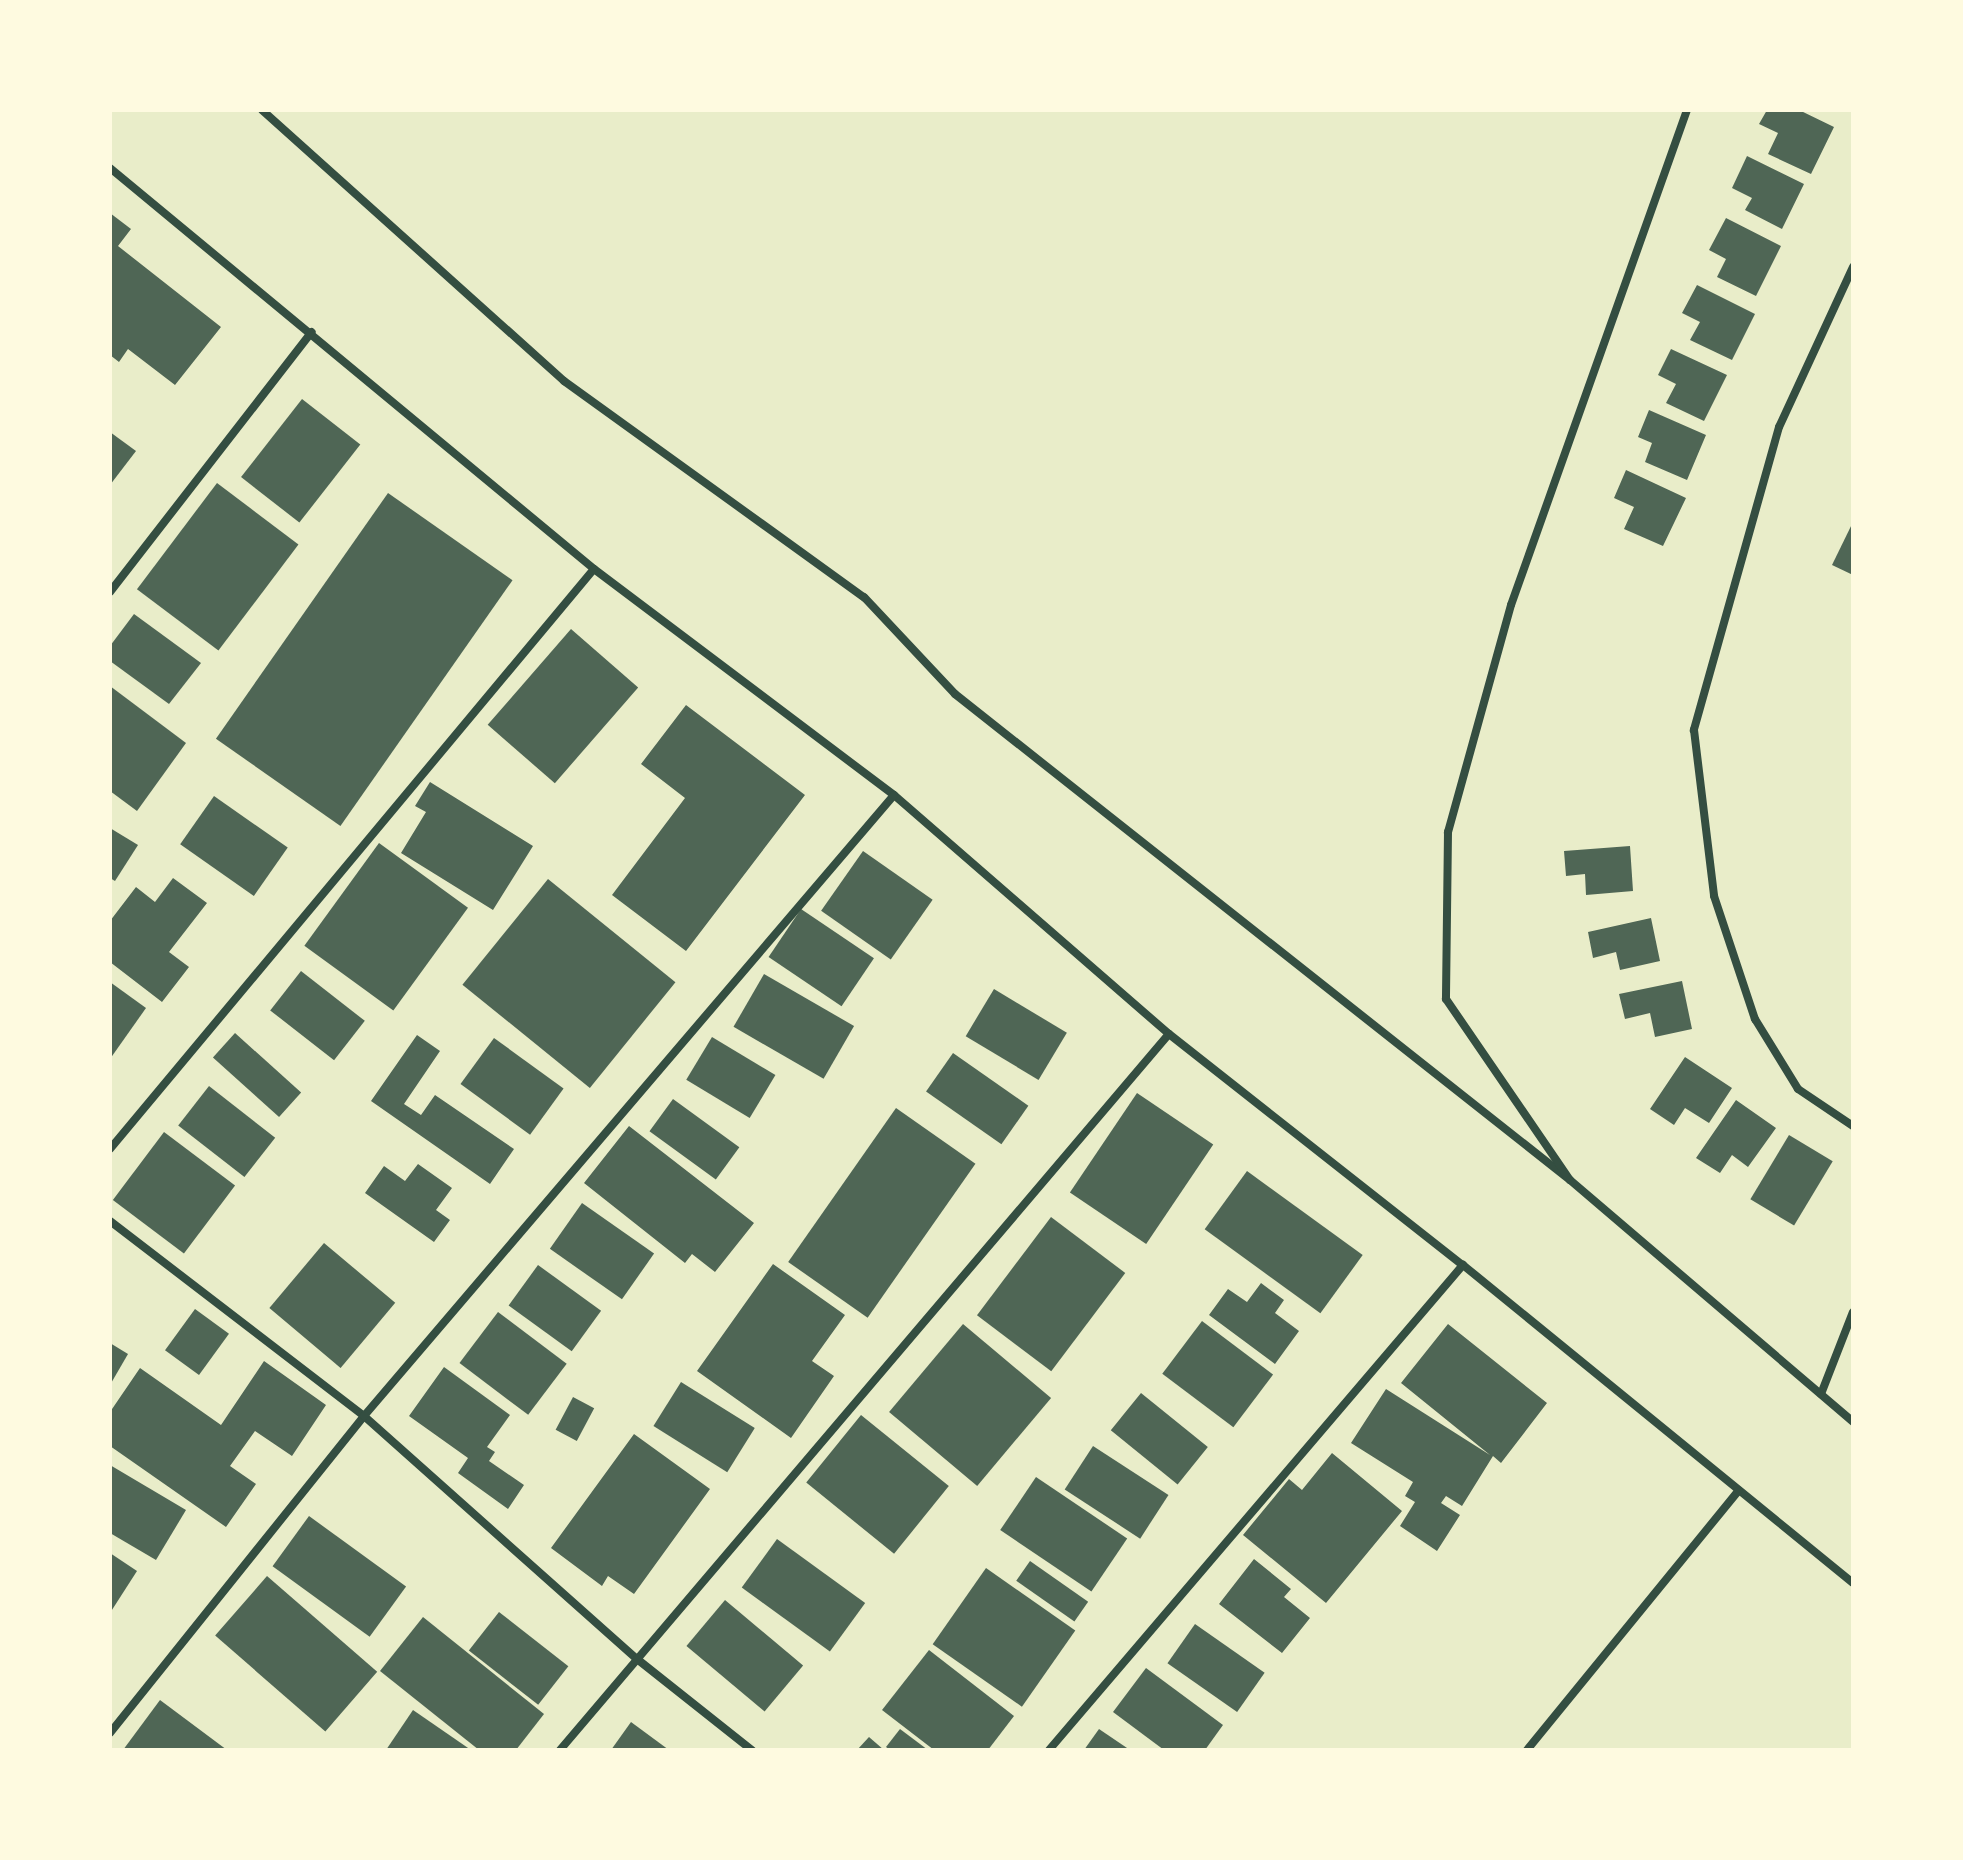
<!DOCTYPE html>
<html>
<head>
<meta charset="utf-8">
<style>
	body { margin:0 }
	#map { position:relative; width:1963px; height:1860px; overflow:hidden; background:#e9edc9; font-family:"PT Sans Narrow",sans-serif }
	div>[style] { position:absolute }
	.building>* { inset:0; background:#4f6655; transform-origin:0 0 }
	.minor>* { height:8px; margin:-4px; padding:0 4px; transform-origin:4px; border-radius:4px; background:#344e41 }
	span { translate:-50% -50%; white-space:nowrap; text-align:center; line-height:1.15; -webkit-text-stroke:8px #fefae0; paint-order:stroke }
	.frame { position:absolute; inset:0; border:112px solid #fefae0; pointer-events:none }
</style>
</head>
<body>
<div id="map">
	<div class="building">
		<i style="clip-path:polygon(1767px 110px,1799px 110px,1834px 127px,1811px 174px,1768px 154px,1778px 133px,1759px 124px)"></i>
		<i style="clip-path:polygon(1747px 156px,1804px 184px,1782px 229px,1745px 210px,1752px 198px,1732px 188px)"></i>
		<i style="clip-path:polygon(110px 213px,131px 229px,118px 246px,221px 327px,175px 385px,128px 349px,119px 362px,110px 355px)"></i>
		<i style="clip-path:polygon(1726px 218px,1781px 246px,1756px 296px,1717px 277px,1726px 259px,1709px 250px)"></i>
		<i style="clip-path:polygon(1697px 285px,1755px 314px,1732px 360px,1690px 340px,1700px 322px,1682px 313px)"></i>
		<i style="clip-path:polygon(1671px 349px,1727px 375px,1704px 421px,1666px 403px,1676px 384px,1658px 375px)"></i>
		<i style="left:302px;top:399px;width:74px;height:99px;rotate:38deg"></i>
		<i style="clip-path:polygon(1649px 410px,1706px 435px,1687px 480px,1645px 462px,1652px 443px,1638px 437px)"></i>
		<i style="clip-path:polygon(110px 432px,136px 451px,110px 485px)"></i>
		<i style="clip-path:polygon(1626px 470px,1686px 498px,1663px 546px,1624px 529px,1634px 507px,1614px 498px)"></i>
		<i style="left:217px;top:483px;width:102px;height:133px;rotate:37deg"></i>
		<i style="left:388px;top:493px;width:152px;height:300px;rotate:35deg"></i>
		<i style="clip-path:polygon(1853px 522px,1853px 575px,1832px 565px)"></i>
		<i style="clip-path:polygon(134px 614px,201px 663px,169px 704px,110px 661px,110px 646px)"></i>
		<i style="left:571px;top:629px;width:89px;height:127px;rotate:41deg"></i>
		<i style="clip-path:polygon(110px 686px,186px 743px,137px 811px,110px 791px)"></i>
		<i style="clip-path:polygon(686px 705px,805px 795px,686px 951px,612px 895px,685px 798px,641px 764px)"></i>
		<i style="clip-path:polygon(430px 782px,533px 846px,493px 910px,401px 853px,426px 812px,415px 806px)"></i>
		<i style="left:214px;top:796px;width:90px;height:59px;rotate:35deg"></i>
		<i style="clip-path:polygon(110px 828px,138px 845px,115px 881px,110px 878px)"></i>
		<i style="left:379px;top:843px;width:110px;height:127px;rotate:36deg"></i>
		<i style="clip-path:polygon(1630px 846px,1633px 891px,1586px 895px,1585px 874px,1566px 876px,1564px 851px)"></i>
		<i style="left:863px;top:851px;width:85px;height:73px;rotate:35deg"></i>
		<i style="clip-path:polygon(173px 878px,207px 903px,169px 952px,189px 967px,162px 1002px,110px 962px,110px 921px,136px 887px,155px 902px)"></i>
		<i style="left:548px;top:879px;width:164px;height:136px;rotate:39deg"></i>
		<i style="left:801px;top:909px;width:88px;height:58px;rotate:34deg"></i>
		<i style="clip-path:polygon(1651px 918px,1660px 961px,1620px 970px,1616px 952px,1593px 958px,1588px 932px)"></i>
		<i style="left:301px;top:971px;width:81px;height:50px;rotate:38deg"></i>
		<i style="left:764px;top:974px;width:104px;height:61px;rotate:30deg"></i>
		<i style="clip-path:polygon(1682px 981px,1692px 1029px,1655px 1037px,1650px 1013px,1625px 1019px,1619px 994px)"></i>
		<i style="clip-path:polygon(110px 982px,146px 1008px,110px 1059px)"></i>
		<i style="left:994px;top:989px;width:85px;height:55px;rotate:31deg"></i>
		<i style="left:235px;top:1033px;width:89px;height:33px;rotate:42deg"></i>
		<i style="clip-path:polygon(417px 1035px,440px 1051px,404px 1104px,421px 1115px,435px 1095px,514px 1149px,490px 1184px,371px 1101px)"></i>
		<i style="left:712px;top:1037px;width:74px;height:50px;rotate:31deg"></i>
		<i style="left:494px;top:1038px;width:86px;height:57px;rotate:36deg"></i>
		<i style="left:953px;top:1053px;width:92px;height:47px;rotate:35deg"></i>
		<i style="clip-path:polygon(1685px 1057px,1732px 1088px,1709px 1123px,1685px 1108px,1674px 1125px,1650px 1109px)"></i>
		<i style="left:209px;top:1086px;width:84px;height:50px;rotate:38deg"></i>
		<i style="left:1137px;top:1093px;width:92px;height:120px;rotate:34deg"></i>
		<i style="left:673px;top:1099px;width:82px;height:40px;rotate:36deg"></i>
		<i style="clip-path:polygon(1736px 1100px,1776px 1128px,1748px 1167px,1732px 1155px,1720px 1173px,1696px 1158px)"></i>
		<i style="left:896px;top:1108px;width:97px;height:188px;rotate:35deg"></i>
		<i style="clip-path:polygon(629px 1126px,754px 1223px,715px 1272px,692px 1254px,685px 1263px,584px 1183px)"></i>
		<i style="left:164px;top:1132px;width:89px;height:85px;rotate:37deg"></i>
		<i style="left:1789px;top:1135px;width:51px;height:75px;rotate:31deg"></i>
		<i style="clip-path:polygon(418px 1164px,452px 1188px,436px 1210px,450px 1220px,434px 1242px,365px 1193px,384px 1166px,405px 1181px)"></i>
		<i style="left:1247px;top:1171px;width:143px;height:72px;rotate:36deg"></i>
		<i style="left:582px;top:1203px;width:88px;height:56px;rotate:35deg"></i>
		<i style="left:1051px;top:1217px;width:93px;height:123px;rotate:37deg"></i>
		<i style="left:324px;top:1243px;width:93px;height:85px;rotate:40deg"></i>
		<i style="clip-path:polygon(773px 1264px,845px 1315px,812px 1361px,834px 1376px,791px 1438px,697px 1371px)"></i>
		<i style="left:538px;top:1265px;width:78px;height:50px;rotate:36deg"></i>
		<i style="clip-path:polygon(1261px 1283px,1284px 1300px,1275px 1313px,1299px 1331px,1275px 1364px,1209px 1315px,1228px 1289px,1247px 1302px)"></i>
		<i style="left:195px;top:1309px;width:42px;height:51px;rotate:36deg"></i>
		<i style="left:498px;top:1312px;width:86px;height:64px;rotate:37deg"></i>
		<i style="left:1202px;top:1321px;width:89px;height:66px;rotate:37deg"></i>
		<i style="left:963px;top:1324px;width:115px;height:115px;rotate:40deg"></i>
		<i style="clip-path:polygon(1448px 1324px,1547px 1403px,1501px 1463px,1493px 1456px,1462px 1506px,1446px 1496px,1441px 1503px,1460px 1515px,1437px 1551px,1400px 1526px,1415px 1502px,1405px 1496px,1413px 1482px,1351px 1443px,1386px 1389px,1490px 1455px,1401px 1383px)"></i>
		<i style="clip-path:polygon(110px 1343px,128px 1354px,110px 1385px)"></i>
		<i style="clip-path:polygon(264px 1361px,326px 1405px,292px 1456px,255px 1431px,230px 1466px,256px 1484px,226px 1527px,110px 1446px,110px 1412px,140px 1368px,221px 1425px)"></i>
		<i style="clip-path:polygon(444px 1367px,510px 1415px,487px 1447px,495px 1452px,489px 1461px,524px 1485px,508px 1509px,458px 1473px,468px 1458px,409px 1416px)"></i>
		<i style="left:681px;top:1382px;width:87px;height:52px;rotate:32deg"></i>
		<i style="left:1141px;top:1393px;width:86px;height:48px;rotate:39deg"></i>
		<i style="left:573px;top:1397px;width:24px;height:37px;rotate:28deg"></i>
		<i style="left:861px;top:1415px;width:113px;height:87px;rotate:39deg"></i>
		<i style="clip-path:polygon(634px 1434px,710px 1489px,634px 1594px,608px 1576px,602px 1586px,551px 1548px)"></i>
		<i style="left:1093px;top:1446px;width:90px;height:52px;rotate:33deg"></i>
		<i style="clip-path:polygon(1332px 1453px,1402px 1511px,1326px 1603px,1243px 1535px,1289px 1479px,1302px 1490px)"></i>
		<i style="clip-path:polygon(110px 1465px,186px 1510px,156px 1560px,110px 1533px)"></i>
		<i style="left:1036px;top:1477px;width:110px;height:64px;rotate:34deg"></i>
		<i style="left:309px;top:1516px;width:120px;height:62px;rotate:36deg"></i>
		<i style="left:777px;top:1539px;width:109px;height:60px;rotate:36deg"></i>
		<i style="clip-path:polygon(110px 1553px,137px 1571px,110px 1613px)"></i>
		<i style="clip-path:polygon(1254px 1559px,1291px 1589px,1284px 1597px,1310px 1618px,1282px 1653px,1219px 1604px)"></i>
		<i style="left:1030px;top:1561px;width:71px;height:24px;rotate:35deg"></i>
		<i style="left:986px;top:1568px;width:109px;height:93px;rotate:35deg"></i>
		<i style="left:267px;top:1576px;width:146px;height:79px;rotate:41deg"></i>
		<i style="left:725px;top:1600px;width:102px;height:60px;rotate:40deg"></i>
		<i style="left:499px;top:1612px;width:88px;height:49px;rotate:38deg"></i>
		<i style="clip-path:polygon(423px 1617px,544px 1714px,516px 1750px,479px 1750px,380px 1671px)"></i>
		<i style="left:1195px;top:1624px;width:85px;height:48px;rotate:35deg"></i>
		<i style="clip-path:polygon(929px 1650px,1014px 1716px,988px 1750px,934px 1750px,882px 1710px)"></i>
		<i style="clip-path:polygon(1146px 1668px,1223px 1725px,1205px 1750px,1164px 1750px,1113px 1712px)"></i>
		<i style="clip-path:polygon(160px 1700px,227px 1750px,123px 1750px)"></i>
		<i style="clip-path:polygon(413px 1710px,471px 1750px,386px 1750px)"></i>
		<i style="clip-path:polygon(631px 1722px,669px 1750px,611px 1750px)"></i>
		<i style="clip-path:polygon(900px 1729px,928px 1750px,890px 1750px,886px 1747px)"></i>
		<i style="clip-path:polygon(1099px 1729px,1130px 1750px,1084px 1750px)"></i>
		<i style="clip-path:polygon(869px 1737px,884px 1750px,857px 1750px)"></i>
	</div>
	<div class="minor">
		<i style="left:262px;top:110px;width:406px;rotate:41.9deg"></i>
		<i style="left:564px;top:381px;width:370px;rotate:35.8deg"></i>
		<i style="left:864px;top:597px;width:133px;rotate:46.8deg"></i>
		<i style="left:955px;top:694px;width:784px;rotate:38.32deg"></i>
		<i style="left:1687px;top:110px;width:525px;rotate:109.57deg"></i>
		<i style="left:1511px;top:605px;width:236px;rotate:105.5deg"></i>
		<i style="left:1448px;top:832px;width:167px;rotate:90.7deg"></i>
		<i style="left:1446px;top:999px;width:219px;rotate:55.6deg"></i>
		<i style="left:1570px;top:1180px;width:372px;rotate:40.5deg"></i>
		<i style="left:110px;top:168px;width:629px;rotate:39.64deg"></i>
		<i style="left:594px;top:569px;width:376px;rotate:37deg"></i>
		<i style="left:894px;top:795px;width:364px;rotate:41deg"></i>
		<i style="left:1169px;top:1034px;width:374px;rotate:38.2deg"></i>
		<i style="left:1463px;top:1265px;width:503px;rotate:39.19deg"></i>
		<i style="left:1853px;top:267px;width:176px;rotate:114.8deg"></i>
		<i style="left:1779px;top:427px;width:315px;rotate:105.7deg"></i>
		<i style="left:1694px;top:730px;width:167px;rotate:83.1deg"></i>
		<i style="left:1714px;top:896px;width:130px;rotate:71.6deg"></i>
		<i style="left:1755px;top:1019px;width:82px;rotate:58.4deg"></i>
		<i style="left:1798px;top:1089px;width:66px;rotate:33.9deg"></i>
		<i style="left:110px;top:592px;width:329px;rotate:-52.2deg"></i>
		<i style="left:110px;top:1149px;width:755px;rotate:-50.16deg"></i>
		<i style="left:110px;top:1221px;width:320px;rotate:37.5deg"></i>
		<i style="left:364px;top:1416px;width:365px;rotate:41.7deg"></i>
		<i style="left:637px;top:1659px;width:147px;rotate:38.4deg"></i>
		<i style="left:1821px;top:1394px;width:88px;rotate:-68.7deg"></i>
		<i style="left:110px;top:1733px;width:406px;rotate:-51.3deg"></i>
		<i style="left:364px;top:1416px;width:816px;rotate:-49.52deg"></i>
		<i style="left:560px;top:1750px;width:940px;rotate:-49.62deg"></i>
		<i style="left:1049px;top:1750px;width:638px;rotate:-49.52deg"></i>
		<i style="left:1527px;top:1750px;width:335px;rotate:-50.8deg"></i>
	</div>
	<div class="frame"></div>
</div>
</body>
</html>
